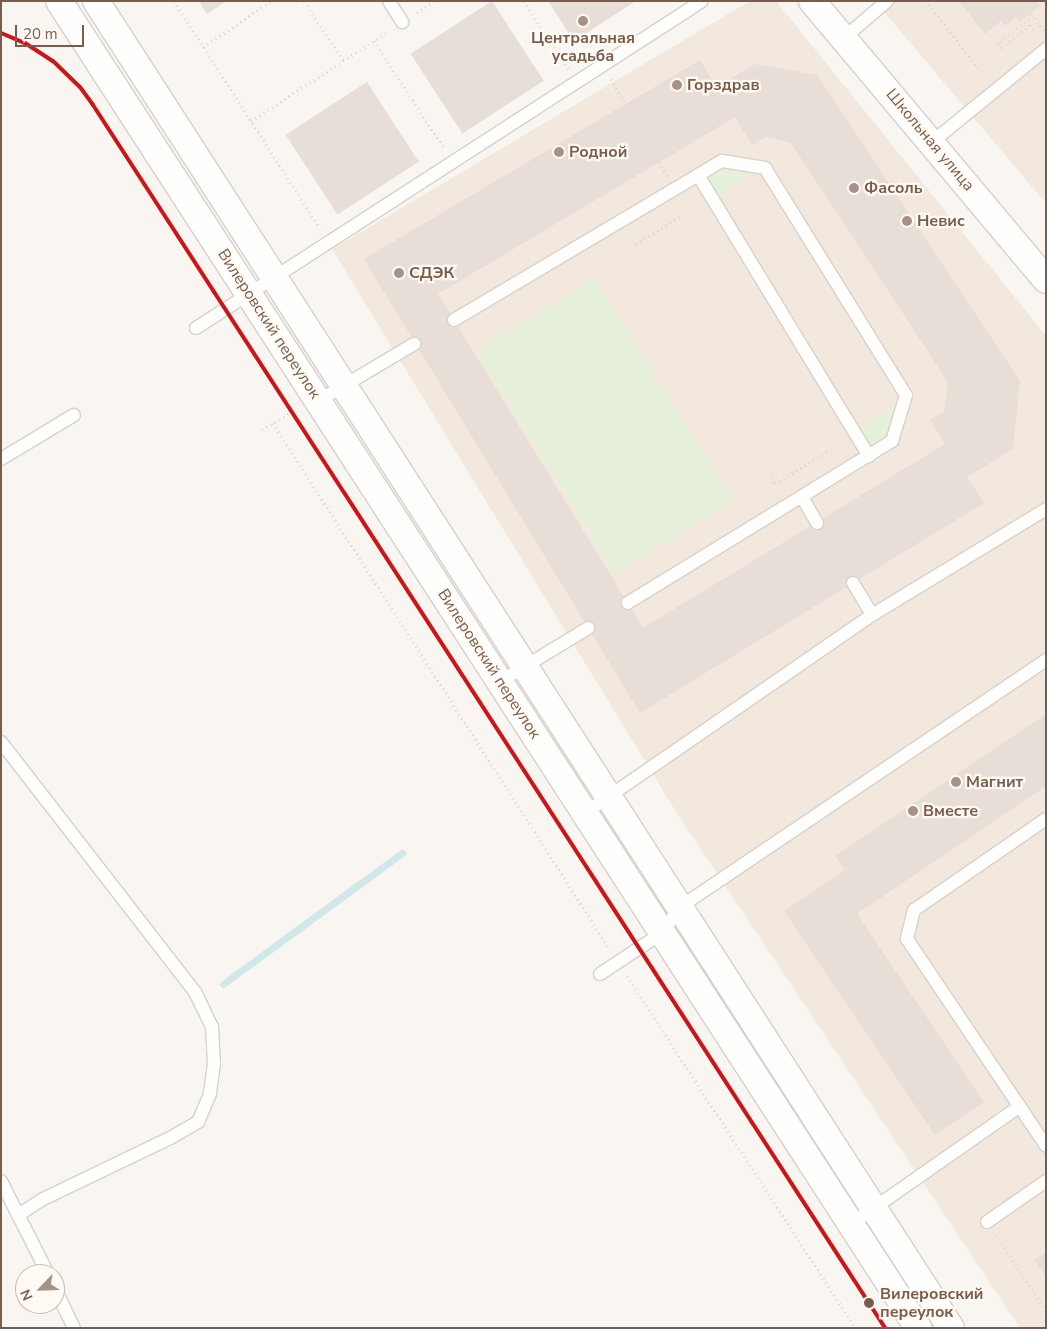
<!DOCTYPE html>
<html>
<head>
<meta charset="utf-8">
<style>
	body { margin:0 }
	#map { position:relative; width:1047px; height:1329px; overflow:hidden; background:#f9f5f0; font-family:"Nunito Sans",sans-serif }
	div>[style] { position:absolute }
	.residential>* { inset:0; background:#f2e8de }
	.green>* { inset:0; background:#e7f0db; transform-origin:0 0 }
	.stream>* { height:7px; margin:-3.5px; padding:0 3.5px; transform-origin:3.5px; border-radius:3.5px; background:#d0e8ea }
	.building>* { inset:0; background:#e6ded7; transform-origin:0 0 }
	.path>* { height:3px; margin-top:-1.5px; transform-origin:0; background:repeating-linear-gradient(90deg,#dcd5d0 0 1px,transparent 0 5px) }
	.roads { filter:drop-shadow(1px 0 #d7d1cb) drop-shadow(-1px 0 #d7d1cb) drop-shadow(0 1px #d7d1cb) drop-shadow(0 -1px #d7d1cb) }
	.lane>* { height:12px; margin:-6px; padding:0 6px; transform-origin:6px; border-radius:6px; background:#fefefd }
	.street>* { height:26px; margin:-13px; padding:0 13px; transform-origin:13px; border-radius:13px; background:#fefefd }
	.tram-1>* { height:4px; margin:-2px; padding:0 2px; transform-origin:2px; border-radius:2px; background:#ce1417 }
	.dots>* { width:14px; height:14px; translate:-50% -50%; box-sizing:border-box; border:2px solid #fffaf3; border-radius:50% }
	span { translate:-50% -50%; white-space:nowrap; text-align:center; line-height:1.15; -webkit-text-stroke:4.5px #fffaf3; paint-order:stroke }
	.poi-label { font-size:16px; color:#7a5c4d; font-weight:700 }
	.left { translate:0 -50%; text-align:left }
	.street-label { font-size:16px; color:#7a5c4d }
	.stop-label { font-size:16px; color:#7a5c4d; font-weight:700 }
	.frame { position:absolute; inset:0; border:2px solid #7a5c4d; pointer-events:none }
	.north { position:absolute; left:15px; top:1264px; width:50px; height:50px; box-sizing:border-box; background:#fffaf3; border:1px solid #cabbb1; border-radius:50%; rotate:246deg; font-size:14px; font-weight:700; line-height:20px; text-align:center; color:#7a5c4d }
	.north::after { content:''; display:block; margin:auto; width:18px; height:22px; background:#a69286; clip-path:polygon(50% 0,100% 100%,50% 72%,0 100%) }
	.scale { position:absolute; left:15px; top:25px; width:69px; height:22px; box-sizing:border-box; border:2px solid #7a5c4d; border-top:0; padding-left:6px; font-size:15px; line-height:18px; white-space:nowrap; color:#7a5c4d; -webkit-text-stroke:4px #fffaf3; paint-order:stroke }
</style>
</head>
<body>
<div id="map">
	<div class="residential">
		<i style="clip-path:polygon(750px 1px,776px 1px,1046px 336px,1046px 1328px,1020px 1328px,678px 815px,332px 249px)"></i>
		<i style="clip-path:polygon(875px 1px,1046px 1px,1046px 199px,1044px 201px)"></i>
	</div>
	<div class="green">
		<i style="clip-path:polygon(722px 163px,760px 169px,714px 199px,700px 176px)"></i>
		<i style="left:594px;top:278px;width:262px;height:139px;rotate:58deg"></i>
		<i style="clip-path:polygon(900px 401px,888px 440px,871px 451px,857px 430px)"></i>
	</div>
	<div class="stream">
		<i style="left:223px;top:984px;width:222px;rotate:-36.2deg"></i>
	</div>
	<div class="building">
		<i style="clip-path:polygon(199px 1px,226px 1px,207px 14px)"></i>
		<i style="left:492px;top:1px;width:95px;height:97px;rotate:57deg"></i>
		<i style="clip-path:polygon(548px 1px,636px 1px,574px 41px)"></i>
		<i style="clip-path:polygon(959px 1px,1036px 1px,1040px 6px,1020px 22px,1016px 17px,1005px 26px,1001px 21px,985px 34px)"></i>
		<i style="clip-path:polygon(evenodd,700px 60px,716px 87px,755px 64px,817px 75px,1020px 381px,1013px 449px,967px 477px,984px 503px,640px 713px,364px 259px,700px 60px,735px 117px,752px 145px,766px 137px,791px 143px,948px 382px,944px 411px,930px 420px,945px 444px,643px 628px,438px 294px,735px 117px)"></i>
		<i style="left:367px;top:82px;width:95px;height:97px;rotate:57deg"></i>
		<i style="clip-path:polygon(1046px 714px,1046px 786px,857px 914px,984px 1102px,935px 1135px,784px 911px,845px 870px,835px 856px)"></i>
		<i style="clip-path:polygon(1046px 1252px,1046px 1276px,1034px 1260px)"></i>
	</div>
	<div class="path">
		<i style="left:174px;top:1px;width:270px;rotate:57.3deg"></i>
		<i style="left:304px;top:1px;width:71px;rotate:56.5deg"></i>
		<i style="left:524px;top:1px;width:81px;rotate:57.1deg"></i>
		<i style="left:925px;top:1px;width:92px;rotate:51.1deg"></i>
		<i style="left:417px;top:13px;width:21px;rotate:-35deg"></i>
		<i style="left:1031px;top:14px;width:23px;rotate:52deg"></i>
		<i style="left:1033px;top:16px;width:44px;rotate:142.4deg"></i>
		<i style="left:998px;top:43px;width:6px;rotate:51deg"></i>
		<i style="left:1002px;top:48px;width:36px;rotate:-39deg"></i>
		<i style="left:1030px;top:25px;width:6px;rotate:51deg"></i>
		<i style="left:374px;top:41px;width:126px;rotate:56.9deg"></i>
		<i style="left:203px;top:47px;width:83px;rotate:-33.7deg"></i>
		<i style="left:611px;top:79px;width:29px;rotate:59deg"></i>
		<i style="left:251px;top:121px;width:165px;rotate:-33.1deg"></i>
		<i style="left:659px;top:162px;width:16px;rotate:60deg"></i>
		<i style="left:640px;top:250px;width:7px;rotate:-124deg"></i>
		<i style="left:636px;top:244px;width:53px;rotate:-31.9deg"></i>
		<i style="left:273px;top:423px;width:623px;rotate:57.38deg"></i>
		<i style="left:262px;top:430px;width:39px;rotate:-32deg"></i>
		<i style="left:771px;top:477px;width:8px;rotate:60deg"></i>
		<i style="left:775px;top:484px;width:62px;rotate:-31.9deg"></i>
		<i style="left:627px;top:976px;width:420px;rotate:57deg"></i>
		<i style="left:996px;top:1235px;width:91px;rotate:56.7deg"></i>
	</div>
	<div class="roads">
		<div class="lane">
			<i style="left:389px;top:1px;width:25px;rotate:58deg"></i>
			<i style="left:844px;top:38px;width:57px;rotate:-40.7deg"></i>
			<i style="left:932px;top:142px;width:147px;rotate:-39.2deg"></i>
			<i style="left:698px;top:175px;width:329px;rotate:58.7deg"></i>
			<i style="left:454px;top:320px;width:312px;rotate:-30.7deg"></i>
			<i style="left:722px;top:161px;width:44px;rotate:9.2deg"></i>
			<i style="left:765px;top:168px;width:267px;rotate:58.2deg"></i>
			<i style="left:906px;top:395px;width:48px;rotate:106.9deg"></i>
			<i style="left:892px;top:441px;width:310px;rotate:148.5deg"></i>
			<i style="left:196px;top:328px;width:602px;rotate:-32.87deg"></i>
			<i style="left:318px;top:401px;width:112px;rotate:-30.7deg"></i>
			<i style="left:1px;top:459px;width:85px;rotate:-31.1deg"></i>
			<i style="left:802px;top:497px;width:30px;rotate:60deg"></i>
			<i style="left:853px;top:583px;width:37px;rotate:59deg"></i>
			<i style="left:501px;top:681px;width:102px;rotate:-31.3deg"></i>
			<i style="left:1px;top:742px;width:316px;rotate:52.2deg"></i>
			<i style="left:195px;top:992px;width:39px;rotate:64deg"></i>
			<i style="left:212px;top:1027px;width:37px;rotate:87deg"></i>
			<i style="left:214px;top:1064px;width:30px;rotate:98deg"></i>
			<i style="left:210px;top:1094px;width:30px;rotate:113deg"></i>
			<i style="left:198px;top:1122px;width:32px;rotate:150deg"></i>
			<i style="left:170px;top:1138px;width:141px;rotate:154.3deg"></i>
			<i style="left:43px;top:1199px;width:30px;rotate:147deg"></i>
			<i style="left:585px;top:813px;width:349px;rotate:-34.6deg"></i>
			<i style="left:872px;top:615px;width:204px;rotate:-31.3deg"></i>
			<i style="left:1046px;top:819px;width:160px;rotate:145.4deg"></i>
			<i style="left:914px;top:910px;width:30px;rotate:104deg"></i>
			<i style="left:907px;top:939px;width:249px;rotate:56.1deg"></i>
			<i style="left:600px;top:974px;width:74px;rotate:-33.5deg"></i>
			<i style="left:662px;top:933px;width:32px;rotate:-55deg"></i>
			<i style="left:680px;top:907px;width:442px;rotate:-34deg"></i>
			<i style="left:1px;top:1181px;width:104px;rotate:63.2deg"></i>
			<i style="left:987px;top:1222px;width:72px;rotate:-34.8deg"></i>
			<i style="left:851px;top:1224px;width:206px;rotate:-34.9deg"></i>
			<i style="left:55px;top:1289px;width:43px;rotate:64deg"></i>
		</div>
		<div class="street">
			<i style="left:59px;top:1px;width:1581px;rotate:57.08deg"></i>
			<i style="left:96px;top:1px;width:1579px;rotate:57.21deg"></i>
			<i style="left:812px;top:1px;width:364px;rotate:50deg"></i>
		</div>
	</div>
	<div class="tram-1">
		<i style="left:1px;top:33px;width:26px;rotate:23deg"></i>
		<i style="left:25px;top:43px;width:33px;rotate:33deg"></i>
		<i style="left:53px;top:61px;width:37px;rotate:44deg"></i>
		<i style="left:80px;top:87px;width:22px;rotate:54deg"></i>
		<i style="left:93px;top:105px;width:1457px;rotate:57.07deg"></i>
	</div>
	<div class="dots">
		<i style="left:583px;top:21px;background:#a69286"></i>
		<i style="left:677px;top:85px;background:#a69286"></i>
		<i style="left:559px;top:152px;background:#a69286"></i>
		<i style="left:854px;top:188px;background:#a69286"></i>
		<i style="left:907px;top:221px;background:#a69286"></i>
		<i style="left:399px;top:273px;background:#a69286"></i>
		<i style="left:956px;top:782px;background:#a69286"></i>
		<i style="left:913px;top:811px;background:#a69286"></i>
		<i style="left:869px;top:1303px;background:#7a5c4d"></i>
	</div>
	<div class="poi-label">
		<span style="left:583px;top:47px">Центральная<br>усадьба</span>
		<span class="left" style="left:687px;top:85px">Горздрав</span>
		<span class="left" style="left:569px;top:152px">Родной</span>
		<span class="left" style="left:864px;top:188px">Фасоль</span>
		<span class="left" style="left:917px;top:221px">Невис</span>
		<span class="left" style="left:409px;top:273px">СДЭК</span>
		<span class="left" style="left:966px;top:782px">Магнит</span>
		<span class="left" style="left:923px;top:811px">Вместе</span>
	</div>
	<div class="street-label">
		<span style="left:930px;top:140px;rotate:50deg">Школьная улица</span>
		<span style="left:269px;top:324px;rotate:57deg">Вилеровский переулок</span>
		<span style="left:489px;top:664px;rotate:57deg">Вилеровский переулок</span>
	</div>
	<div class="stop-label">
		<span class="left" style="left:880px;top:1303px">Вилеровский<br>переулок</span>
	</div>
	<div class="frame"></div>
	<div class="north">N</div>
	<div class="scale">20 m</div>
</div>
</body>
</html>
